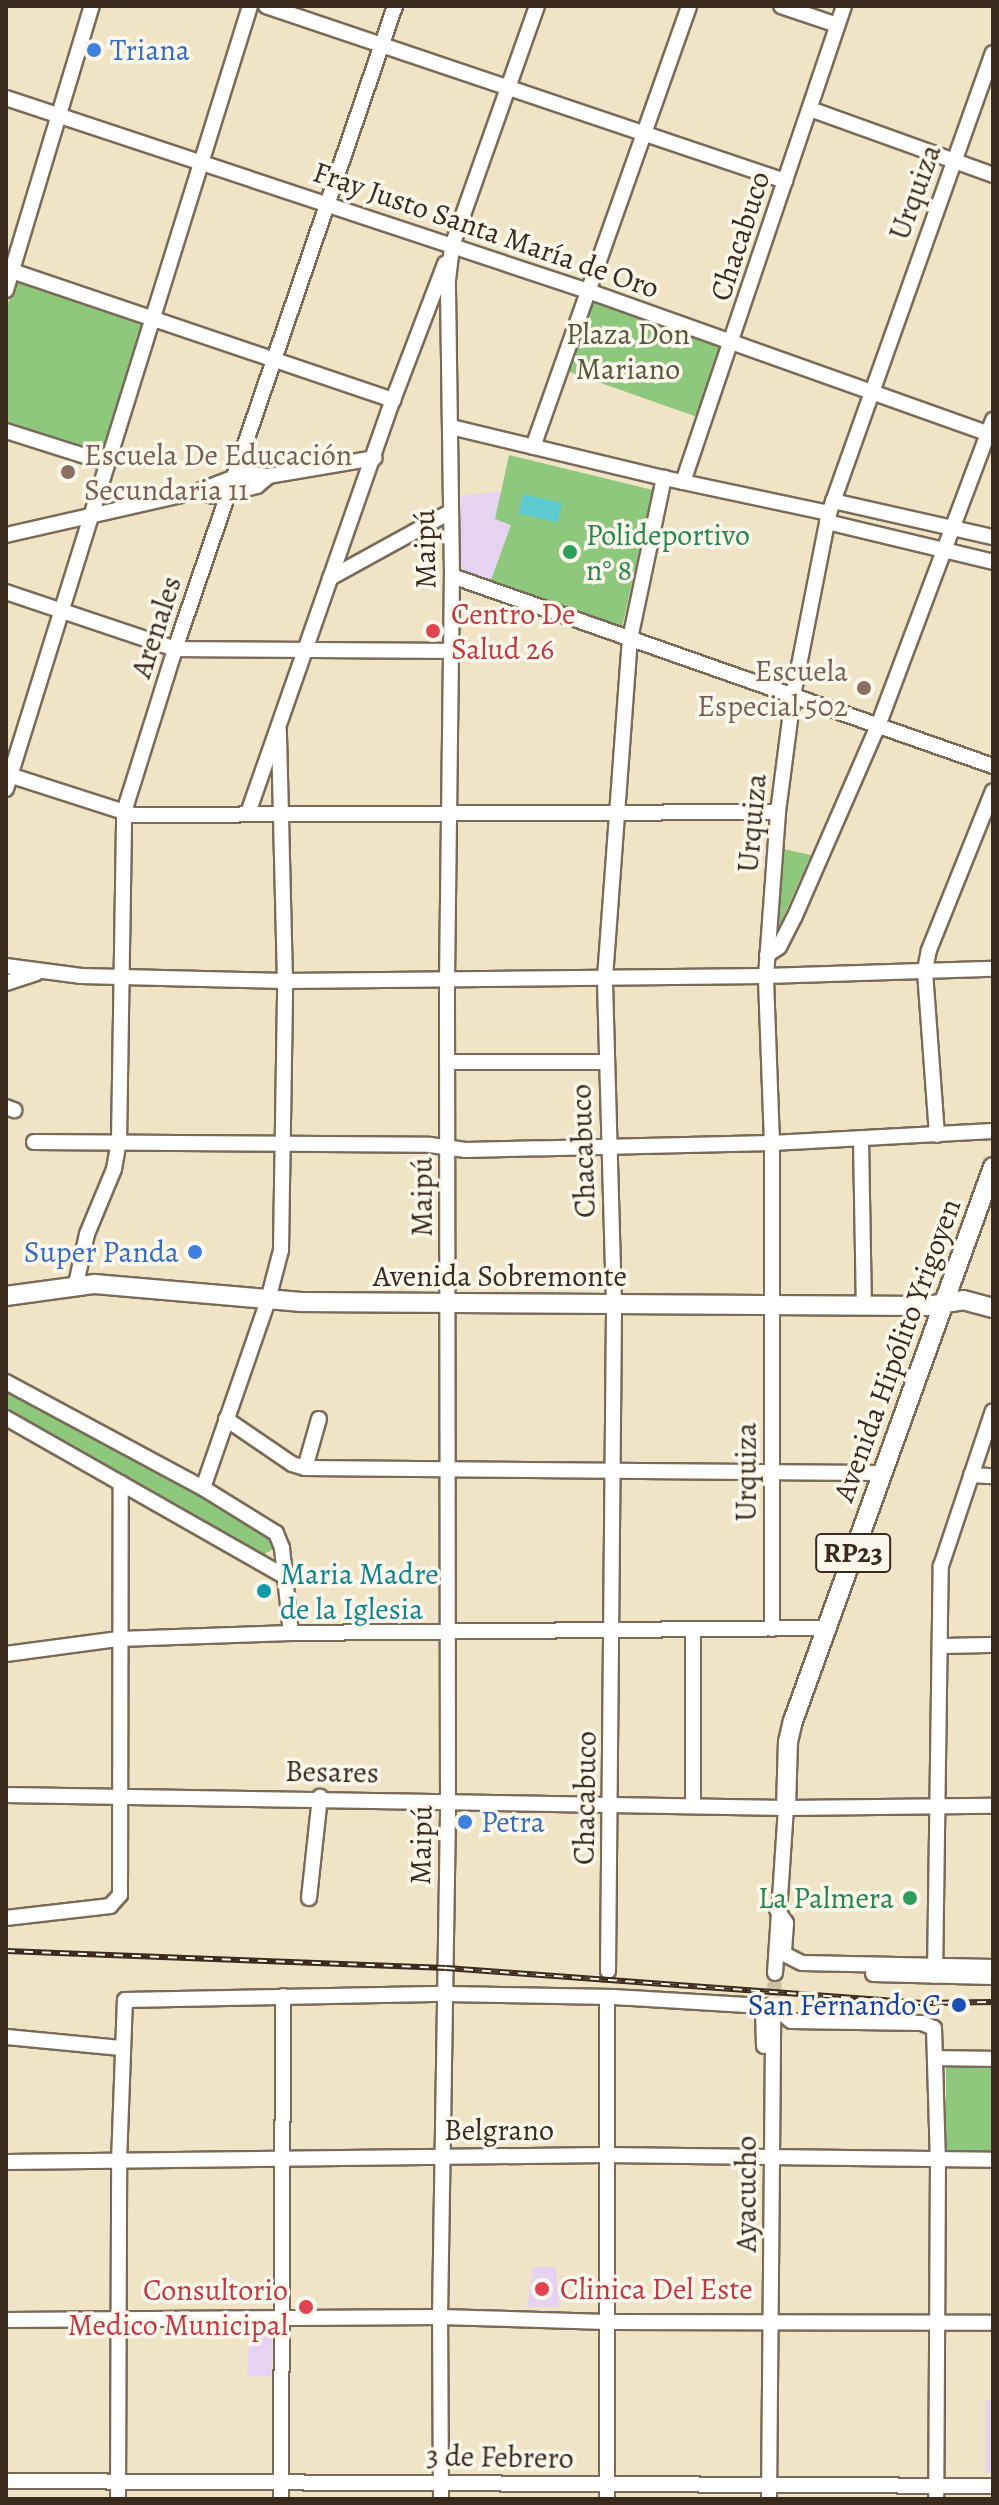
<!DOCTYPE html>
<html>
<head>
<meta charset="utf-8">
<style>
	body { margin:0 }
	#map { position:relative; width:999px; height:2505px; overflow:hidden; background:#efe4c6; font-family:Alegreya,serif }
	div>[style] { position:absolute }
	.built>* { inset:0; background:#e5d3f1; transform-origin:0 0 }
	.green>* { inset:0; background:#8dc87c; transform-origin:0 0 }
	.water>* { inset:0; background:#5dcad1; transform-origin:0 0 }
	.minor-tunnel>* { height:14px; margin-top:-7px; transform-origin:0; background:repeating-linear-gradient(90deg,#cbbfa4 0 14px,transparent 0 21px) }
	.roads { filter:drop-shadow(2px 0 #7a6b59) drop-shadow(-2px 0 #7a6b59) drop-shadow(0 2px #7a6b59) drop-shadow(0 -2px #7a6b59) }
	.minor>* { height:14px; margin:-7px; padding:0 7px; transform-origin:7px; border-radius:7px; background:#fff }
	.major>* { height:18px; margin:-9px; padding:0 9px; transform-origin:9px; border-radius:9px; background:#fff }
	.rail>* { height:6px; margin-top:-3px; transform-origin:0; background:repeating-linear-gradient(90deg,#fbf7ec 0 9px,#3b2a1e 0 18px); box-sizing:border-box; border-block:2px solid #3b2a1e }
	.dots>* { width:22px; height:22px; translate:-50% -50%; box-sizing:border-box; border:4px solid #fbf7ec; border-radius:50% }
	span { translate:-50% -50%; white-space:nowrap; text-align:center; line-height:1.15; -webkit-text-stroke:7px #fbf7ec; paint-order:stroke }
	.shield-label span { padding:2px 6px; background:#fbf7ec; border:2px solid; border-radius:6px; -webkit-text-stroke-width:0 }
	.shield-label { font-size:28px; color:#3b2a1e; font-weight:700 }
	.shop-label { font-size:30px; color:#366cbe }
	.left { translate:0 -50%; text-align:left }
	.right { translate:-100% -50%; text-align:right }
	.street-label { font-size:30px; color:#3b2a1e }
	.park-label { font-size:30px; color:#54593a }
	.education-label { font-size:30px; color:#785e54 }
	.leisure-label { font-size:30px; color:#27864d }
	.health-label { font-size:30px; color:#be3a42 }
	.culture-label { font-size:30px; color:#0d838f }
	.transit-label { font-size:30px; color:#164399 }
	.frame { position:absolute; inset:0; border:8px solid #3b2a1e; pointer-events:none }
</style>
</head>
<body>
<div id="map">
	<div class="built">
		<i style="clip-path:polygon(501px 491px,495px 518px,511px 525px,491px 580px,464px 570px,460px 563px,461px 496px)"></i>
		<i style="clip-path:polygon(533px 2267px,556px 2267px,560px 2307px,527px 2307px)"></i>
		<i style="left:249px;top:2335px;width:24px;height:41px;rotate:2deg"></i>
		<i style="left:993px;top:2400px;width:73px;height:7px;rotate:90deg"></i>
	</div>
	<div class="green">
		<i style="clip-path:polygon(20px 282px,142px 322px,143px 329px,104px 451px,96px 453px,6px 424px,6px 310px,13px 288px)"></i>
		<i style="clip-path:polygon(592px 300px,720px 346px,723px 350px,700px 418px,567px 371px)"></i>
		<i style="clip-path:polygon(509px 455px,653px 490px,622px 627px,491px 580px,511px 525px,495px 519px)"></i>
		<i style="clip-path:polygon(783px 849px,811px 855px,775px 936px)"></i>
		<i style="clip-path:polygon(6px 1389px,272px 1535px,275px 1548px,261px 1556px,6px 1413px)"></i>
		<i style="left:993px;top:2065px;width:92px;height:47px;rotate:90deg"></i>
	</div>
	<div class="water">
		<i style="left:523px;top:494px;width:40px;height:20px;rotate:13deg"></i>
	</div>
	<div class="minor-tunnel">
		<i style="left:607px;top:2004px;width:33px;rotate:-88deg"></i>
		<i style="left:773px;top:2017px;width:44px;rotate:-87.4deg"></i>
	</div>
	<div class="roads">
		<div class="minor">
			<i style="left:266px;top:6px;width:548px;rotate:18.63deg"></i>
			<i style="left:781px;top:6px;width:59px;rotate:18.7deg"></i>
			<i style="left:6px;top:98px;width:613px;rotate:18.35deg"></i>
			<i style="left:588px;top:291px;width:430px;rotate:19.6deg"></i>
			<i style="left:810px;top:109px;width:195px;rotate:19.8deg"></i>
			<i style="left:6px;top:269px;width:409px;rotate:18.7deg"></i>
			<i style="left:6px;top:290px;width:297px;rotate:-73.2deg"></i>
			<i style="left:451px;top:427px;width:219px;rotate:13.5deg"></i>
			<i style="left:664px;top:478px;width:169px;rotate:12deg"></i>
			<i style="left:6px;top:431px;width:106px;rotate:17.6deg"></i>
			<i style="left:533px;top:447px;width:468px;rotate:-70.5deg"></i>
			<i style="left:683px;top:482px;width:502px;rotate:-71.31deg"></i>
			<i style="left:196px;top:492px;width:18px;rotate:13deg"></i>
			<i style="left:214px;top:496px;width:15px;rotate:-11deg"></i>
			<i style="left:229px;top:493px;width:29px;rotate:-14deg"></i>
			<i style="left:257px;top:486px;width:16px;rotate:-40deg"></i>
			<i style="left:833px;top:501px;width:164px;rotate:12.7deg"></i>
			<i style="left:827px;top:522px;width:171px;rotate:13.5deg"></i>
			<i style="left:6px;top:535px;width:195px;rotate:-12.8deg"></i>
			<i style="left:196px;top:492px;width:42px;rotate:-21deg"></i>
			<i style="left:235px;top:477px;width:19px;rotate:-9deg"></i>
			<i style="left:254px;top:474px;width:15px;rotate:8deg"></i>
			<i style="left:269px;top:476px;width:107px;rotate:-9.7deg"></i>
			<i style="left:452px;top:576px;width:573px;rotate:19.35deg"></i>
			<i style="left:330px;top:578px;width:137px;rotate:-28.8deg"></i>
			<i style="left:6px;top:592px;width:178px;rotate:18.6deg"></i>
			<i style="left:175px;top:649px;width:276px;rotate:0.4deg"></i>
			<i style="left:6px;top:774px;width:134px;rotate:17.8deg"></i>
			<i style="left:134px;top:815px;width:644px;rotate:-0.27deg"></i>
			<i style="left:6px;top:789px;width:820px;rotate:-72.69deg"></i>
			<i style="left:248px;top:813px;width:438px;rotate:-70.7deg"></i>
			<i style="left:393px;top:400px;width:146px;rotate:-69.1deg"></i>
			<i style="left:767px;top:955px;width:14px;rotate:-34deg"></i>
			<i style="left:779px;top:947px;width:33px;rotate:-63deg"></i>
			<i style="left:794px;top:918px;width:210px;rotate:-66.4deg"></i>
			<i style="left:878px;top:726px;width:327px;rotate:-69.4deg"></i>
			<i style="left:6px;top:966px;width:76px;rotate:7.6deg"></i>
			<i style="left:81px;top:976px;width:204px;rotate:1.4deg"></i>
			<i style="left:285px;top:981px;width:481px;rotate:-0.6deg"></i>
			<i style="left:766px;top:976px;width:227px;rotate:-1.8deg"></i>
			<i style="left:6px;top:983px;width:32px;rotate:-18deg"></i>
			<i style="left:448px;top:1062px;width:158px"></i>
			<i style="left:6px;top:1107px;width:9px;rotate:21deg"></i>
			<i style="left:937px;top:1135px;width:165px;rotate:-94.2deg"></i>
			<i style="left:925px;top:970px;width:20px;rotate:-79deg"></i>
			<i style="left:929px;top:950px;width:171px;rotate:-68.1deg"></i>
			<i style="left:861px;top:1139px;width:167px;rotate:89deg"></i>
			<i style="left:34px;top:1142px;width:396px;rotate:0.4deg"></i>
			<i style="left:430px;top:1145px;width:36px;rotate:8deg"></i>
			<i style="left:466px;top:1150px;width:306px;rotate:-1.3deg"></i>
			<i style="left:772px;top:1143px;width:221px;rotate:-3.1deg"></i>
			<i style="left:76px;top:1284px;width:51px;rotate:-77.6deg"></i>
			<i style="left:87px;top:1234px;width:70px;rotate:-67.4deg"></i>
			<i style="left:114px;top:1169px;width:27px;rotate:-80deg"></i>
			<i style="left:119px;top:1142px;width:330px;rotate:-89.1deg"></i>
			<i style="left:124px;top:812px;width:171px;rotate:-72.6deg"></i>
			<i style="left:175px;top:649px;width:680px;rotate:-71.11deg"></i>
			<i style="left:6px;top:1382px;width:224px;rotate:28.3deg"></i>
			<i style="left:203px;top:1488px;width:86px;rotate:31.7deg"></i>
			<i style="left:276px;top:1533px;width:16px;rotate:68deg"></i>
			<i style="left:282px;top:1548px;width:85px;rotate:84deg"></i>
			<i style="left:6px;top:1418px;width:320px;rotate:29.6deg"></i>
			<i style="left:226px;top:1419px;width:80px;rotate:34.3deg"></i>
			<i style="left:292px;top:1464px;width:14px;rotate:17deg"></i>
			<i style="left:305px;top:1468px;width:578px;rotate:0.5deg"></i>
			<i style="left:305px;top:1468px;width:51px;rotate:-74.1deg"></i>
			<i style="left:971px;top:1475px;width:22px;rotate:3deg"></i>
			<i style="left:203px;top:1488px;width:199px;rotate:-70.9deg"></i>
			<i style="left:268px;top:1300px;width:52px;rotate:-75.4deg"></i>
			<i style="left:281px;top:1250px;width:269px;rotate:-89.1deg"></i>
			<i style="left:285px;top:981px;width:251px;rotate:-91.4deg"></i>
			<i style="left:772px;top:1629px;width:486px;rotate:-90deg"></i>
			<i style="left:772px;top:1143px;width:167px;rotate:-92.1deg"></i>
			<i style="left:766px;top:976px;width:164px;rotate:-85.8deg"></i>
			<i style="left:778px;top:812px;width:117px;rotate:-82.6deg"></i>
			<i style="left:793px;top:696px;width:187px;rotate:-78.9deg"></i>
			<i style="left:829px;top:513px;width:488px;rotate:-70.4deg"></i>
			<i style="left:940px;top:1646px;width:53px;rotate:-1.1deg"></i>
			<i style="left:6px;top:1654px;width:114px;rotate:-7.6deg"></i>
			<i style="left:119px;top:1639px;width:172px;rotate:-2deg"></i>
			<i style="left:291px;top:1633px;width:535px;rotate:-0.54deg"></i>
			<i style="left:6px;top:1795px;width:780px;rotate:0.95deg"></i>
			<i style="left:786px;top:1808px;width:207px;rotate:-0.6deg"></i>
			<i style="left:693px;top:1805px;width:174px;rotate:-90deg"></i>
			<i style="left:309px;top:1898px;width:102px;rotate:-83.8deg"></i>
			<i style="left:777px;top:1910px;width:16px;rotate:55deg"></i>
			<i style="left:786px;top:1923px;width:31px;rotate:94deg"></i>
			<i style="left:784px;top:1954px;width:20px;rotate:27deg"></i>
			<i style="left:802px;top:1963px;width:191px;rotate:1.2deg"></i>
			<i style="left:6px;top:1918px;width:105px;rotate:-6.6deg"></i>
			<i style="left:110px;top:1906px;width:15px;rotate:-48deg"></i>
			<i style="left:120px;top:1895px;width:412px;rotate:-89.9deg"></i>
			<i style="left:608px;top:1971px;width:666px;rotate:-89.48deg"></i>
			<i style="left:614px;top:1305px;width:327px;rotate:-91.6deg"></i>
			<i style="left:605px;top:978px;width:340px;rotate:-85.8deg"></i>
			<i style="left:630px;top:639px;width:165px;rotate:-78.1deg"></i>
			<i style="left:775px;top:1973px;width:165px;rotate:-86.2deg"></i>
			<i style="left:873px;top:1974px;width:120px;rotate:1.4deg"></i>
			<i style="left:935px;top:1976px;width:410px;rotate:-89.2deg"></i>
			<i style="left:941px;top:1566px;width:163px;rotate:-71.5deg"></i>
			<i style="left:607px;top:2004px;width:495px;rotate:90deg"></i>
			<i style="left:763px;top:2006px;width:40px;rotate:88.6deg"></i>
			<i style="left:6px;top:2037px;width:116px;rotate:5.5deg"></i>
			<i style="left:938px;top:2058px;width:55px;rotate:1deg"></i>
			<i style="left:6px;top:2162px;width:599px;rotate:-0.67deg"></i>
			<i style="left:605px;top:2155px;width:388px;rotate:0.7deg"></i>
			<i style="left:6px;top:2320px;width:434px;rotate:-0.4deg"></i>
			<i style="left:440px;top:2317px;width:167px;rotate:1.7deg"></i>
			<i style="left:607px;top:2322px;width:386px;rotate:0.1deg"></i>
			<i style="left:6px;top:2481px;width:987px;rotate:0.29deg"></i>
			<i style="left:118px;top:2499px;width:337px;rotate:-89.8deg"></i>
			<i style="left:119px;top:2162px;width:162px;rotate:-87.9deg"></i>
			<i style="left:125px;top:2000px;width:321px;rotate:-1.1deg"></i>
			<i style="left:446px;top:1994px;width:167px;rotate:1deg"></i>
			<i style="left:613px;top:1997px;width:150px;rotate:3.4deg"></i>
			<i style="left:763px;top:2006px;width:16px;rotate:15deg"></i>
			<i style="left:778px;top:2010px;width:17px;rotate:40deg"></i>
			<i style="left:791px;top:2021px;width:131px;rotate:0.9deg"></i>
			<i style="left:922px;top:2023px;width:13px;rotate:23deg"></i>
			<i style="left:934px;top:2028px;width:131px;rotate:88.3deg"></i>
			<i style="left:938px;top:2159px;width:340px;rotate:90.3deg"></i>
			<i style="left:281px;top:2499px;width:503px;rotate:-89.77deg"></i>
			<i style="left:441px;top:2499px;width:182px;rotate:-90.3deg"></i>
			<i style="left:440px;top:2317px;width:502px;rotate:-89.09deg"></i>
			<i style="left:448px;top:1815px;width:834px;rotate:-90.07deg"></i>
			<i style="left:447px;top:981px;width:405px;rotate:-89.3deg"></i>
			<i style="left:452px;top:576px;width:296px;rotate:-90.8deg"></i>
			<i style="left:448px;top:280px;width:34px;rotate:-83deg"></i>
			<i style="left:452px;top:246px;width:255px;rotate:-70.5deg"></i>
			<i style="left:769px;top:2499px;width:482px;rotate:-89.5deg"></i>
		</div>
		<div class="major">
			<i style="left:6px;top:1296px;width:90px;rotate:-7.7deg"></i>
			<i style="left:95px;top:1284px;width:207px;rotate:5deg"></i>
			<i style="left:301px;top:1302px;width:626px;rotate:0.37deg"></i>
			<i style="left:927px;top:1306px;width:36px;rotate:-9deg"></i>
			<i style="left:963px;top:1300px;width:31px;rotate:15deg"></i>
			<i style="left:786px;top:1808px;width:66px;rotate:-88.3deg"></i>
			<i style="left:788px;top:1742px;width:22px;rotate:-77deg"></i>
			<i style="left:793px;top:1721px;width:589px;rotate:-70.15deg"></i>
		</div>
	</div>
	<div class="rail">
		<i style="left:6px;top:1951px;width:440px;rotate:2.2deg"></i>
		<i style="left:446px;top:1968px;width:478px;rotate:4.2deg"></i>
		<i style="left:923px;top:2003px;width:70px;rotate:-0.8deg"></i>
	</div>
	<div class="dots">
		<i style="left:94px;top:50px;background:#3f7fe0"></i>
		<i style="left:68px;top:472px;background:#8d6e63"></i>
		<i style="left:570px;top:552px;background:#2e9e5b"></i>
		<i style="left:433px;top:631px;background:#e0444e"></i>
		<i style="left:864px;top:688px;background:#8d6e63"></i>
		<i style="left:195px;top:1252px;background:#3f7fe0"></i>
		<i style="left:264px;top:1591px;background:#0f9aa8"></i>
		<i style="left:465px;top:1822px;background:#3f7fe0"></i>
		<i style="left:910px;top:1898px;background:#2e9e5b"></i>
		<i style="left:959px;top:2005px;background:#1a4fb4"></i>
		<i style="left:542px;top:2289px;background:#e0444e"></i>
		<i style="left:306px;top:2307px;background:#e0444e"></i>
	</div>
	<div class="shield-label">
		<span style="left:853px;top:1553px">RP23</span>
	</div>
	<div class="shop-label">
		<span class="left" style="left:110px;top:50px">Triana</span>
		<span class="right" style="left:179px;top:1252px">Super Panda</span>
		<span class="left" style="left:481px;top:1822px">Petra</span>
	</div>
	<div class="street-label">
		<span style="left:915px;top:192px;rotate:-70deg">Urquiza</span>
		<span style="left:486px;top:230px;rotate:19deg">Fray Justo Santa María de Oro</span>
		<span style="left:740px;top:236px;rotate:-72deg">Chacabuco</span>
		<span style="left:425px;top:549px;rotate:-91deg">Maipú</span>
		<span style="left:156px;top:627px;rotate:-72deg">Arenales</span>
		<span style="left:752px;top:823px;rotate:-85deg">Urquiza</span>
		<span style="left:583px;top:1151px;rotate:-92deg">Chacabuco</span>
		<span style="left:422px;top:1197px;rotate:-90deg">Maipú</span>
		<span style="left:500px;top:1276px">Avenida Sobremonte</span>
		<span style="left:897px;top:1350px;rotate:-70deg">Avenida Hipólito Yrigoyen</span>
		<span style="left:746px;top:1472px;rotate:-90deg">Urquiza</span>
		<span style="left:332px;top:1772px;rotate:1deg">Besares</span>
		<span style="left:585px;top:1798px;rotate:-89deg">Chacabuco</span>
		<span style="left:421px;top:1845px;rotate:-89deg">Maipú</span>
		<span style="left:499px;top:2130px">Belgrano</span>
		<span style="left:746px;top:2194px;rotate:-90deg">Ayacucho</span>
		<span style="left:500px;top:2457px;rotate:1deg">3 de Febrero</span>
	</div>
	<div class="park-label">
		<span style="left:628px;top:351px">Plaza Don<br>Mariano</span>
	</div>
	<div class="education-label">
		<span class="left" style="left:84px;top:472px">Escuela De Educación<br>Secundaria 11</span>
		<span class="right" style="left:848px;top:688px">Escuela<br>Especial 502</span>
	</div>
	<div class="leisure-label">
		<span class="left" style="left:586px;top:552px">Polideportivo<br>n° 8</span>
		<span class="right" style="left:894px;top:1898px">La Palmera</span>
	</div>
	<div class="health-label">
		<span class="left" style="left:451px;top:631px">Centro De<br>Salud 26</span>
		<span class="left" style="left:560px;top:2289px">Clinica Del Este</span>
		<span class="right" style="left:288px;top:2307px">Consultorio<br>Medico Municipal</span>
	</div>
	<div class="culture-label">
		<span class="left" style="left:280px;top:1591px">Maria Madre<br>de la Iglesia</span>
	</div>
	<div class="transit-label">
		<span class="right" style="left:941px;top:2005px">San Fernando C</span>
	</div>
	<div class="frame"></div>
</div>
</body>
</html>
